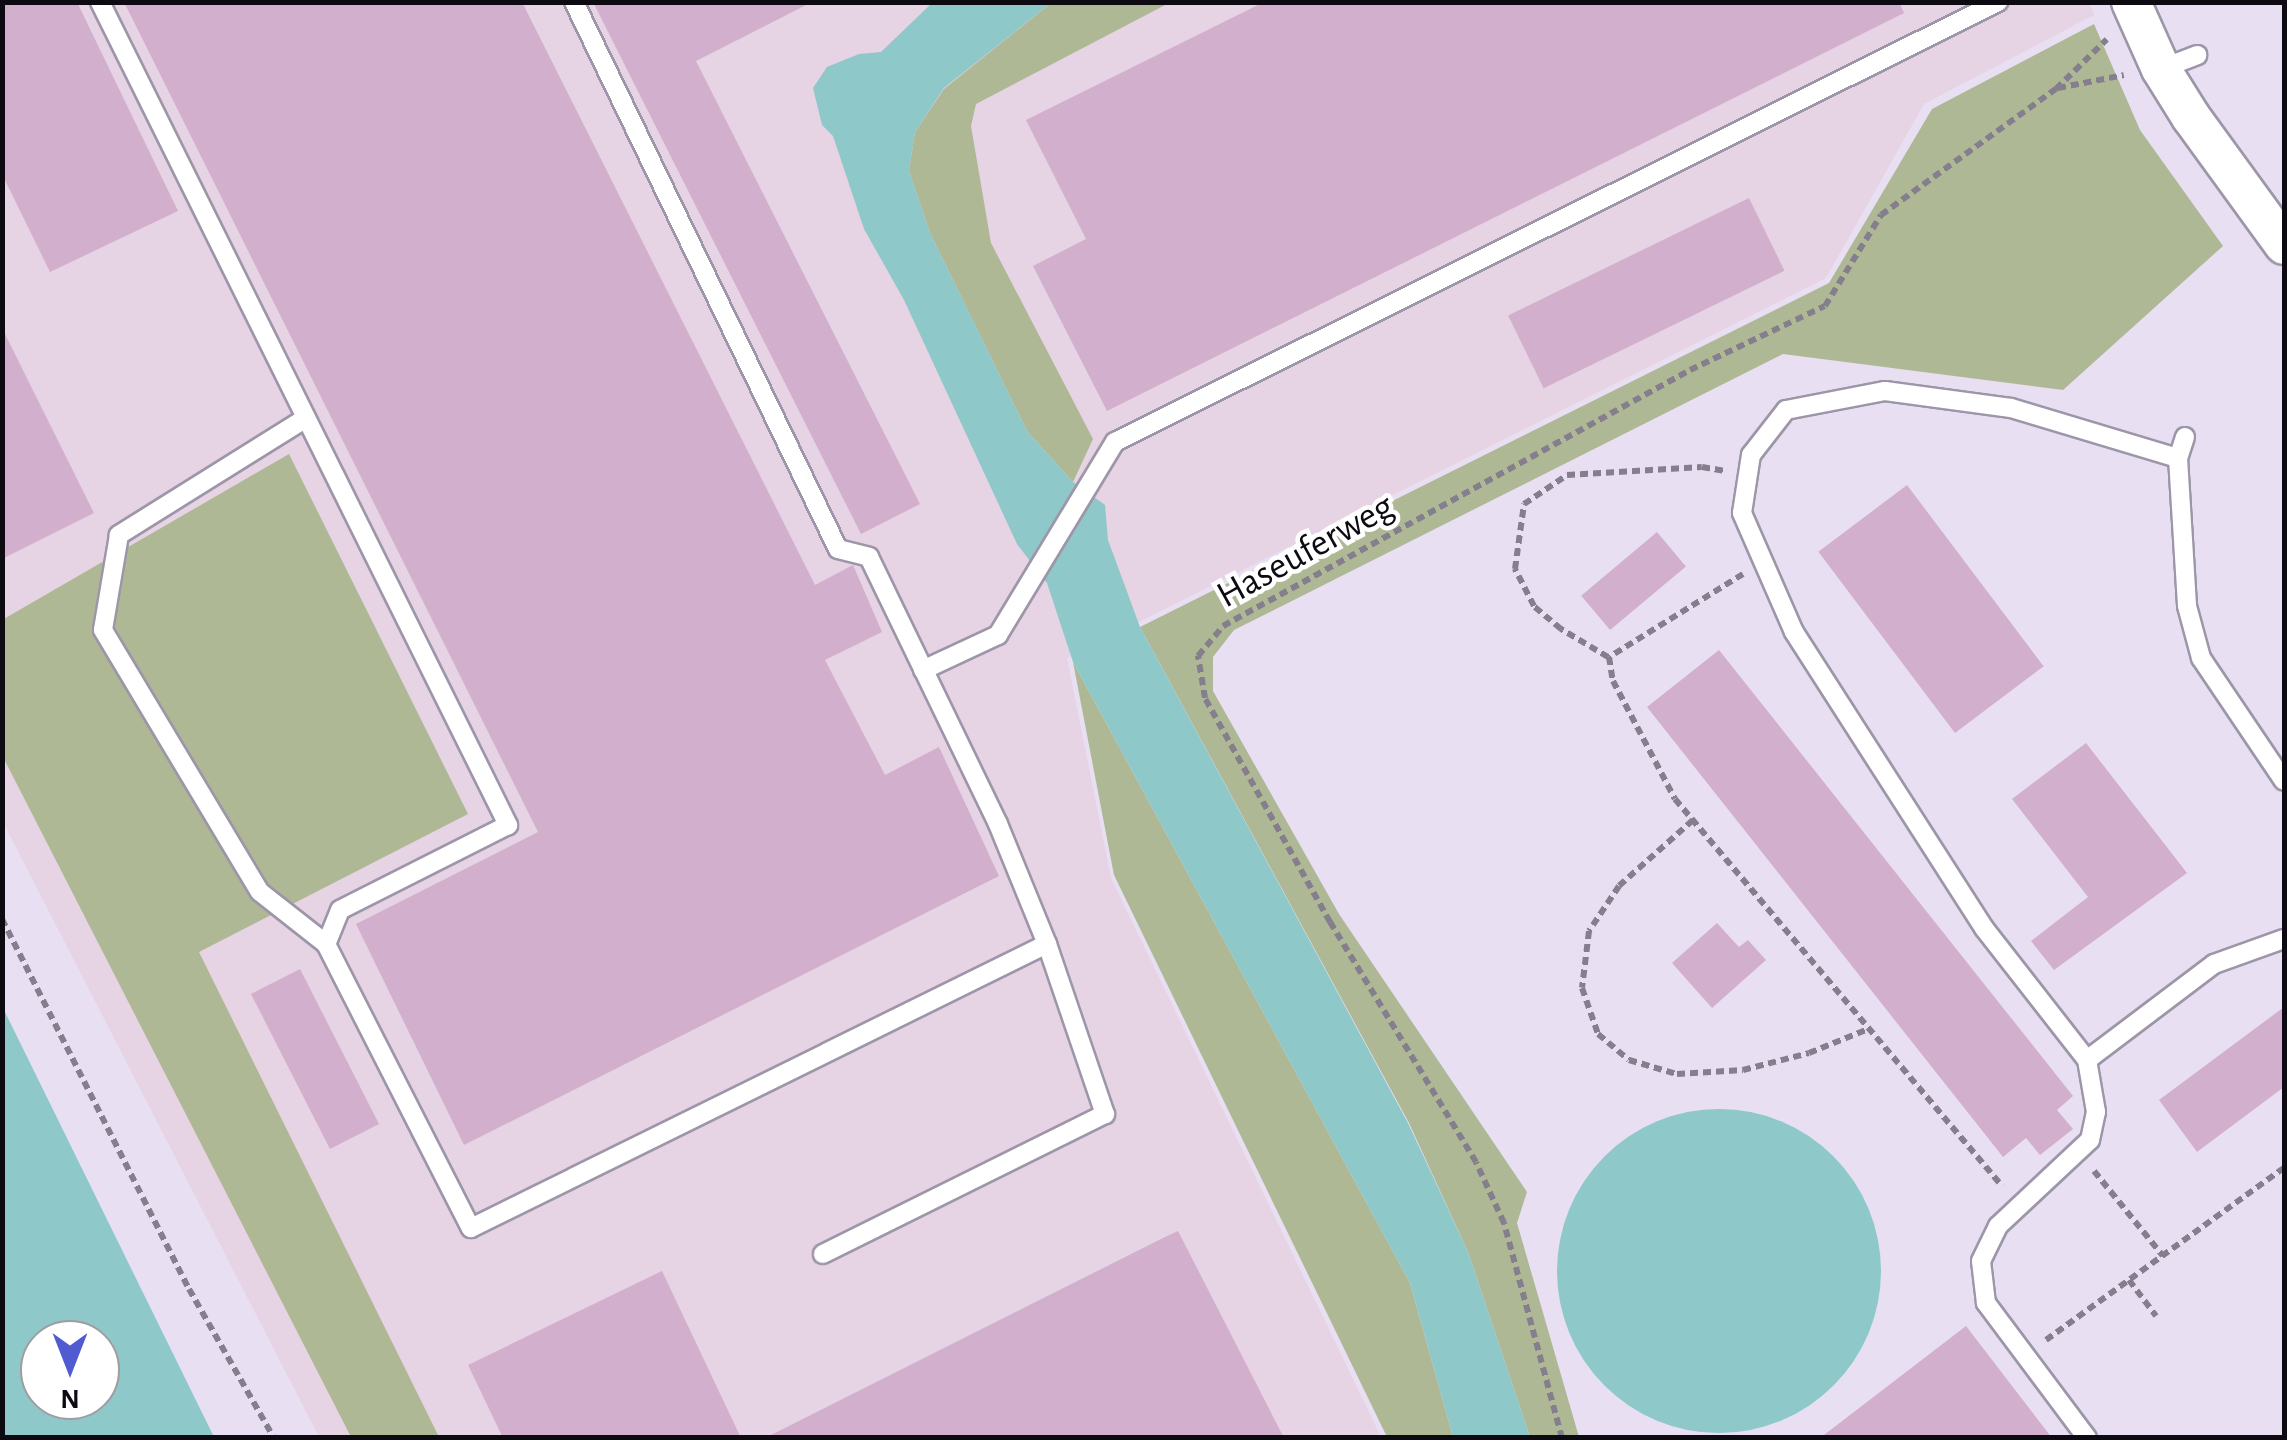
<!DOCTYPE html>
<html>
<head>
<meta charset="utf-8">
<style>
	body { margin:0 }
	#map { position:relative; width:2287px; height:1440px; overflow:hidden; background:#e8dff3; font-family:"Alegreya Sans",sans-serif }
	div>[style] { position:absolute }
	.industrial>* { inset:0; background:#e6d3e3 }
	.green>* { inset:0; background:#afb895 }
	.water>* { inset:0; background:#8ec8c9 }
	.round { border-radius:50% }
	.building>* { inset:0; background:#d3afce; transform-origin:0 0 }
	.path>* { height:6px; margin-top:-3px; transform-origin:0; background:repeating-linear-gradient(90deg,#857e8d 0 8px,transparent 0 13px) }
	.roads { filter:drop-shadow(2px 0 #9d96a8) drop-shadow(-2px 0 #9d96a8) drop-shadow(0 2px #9d96a8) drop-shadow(0 -2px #9d96a8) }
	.service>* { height:18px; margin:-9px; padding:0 9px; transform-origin:9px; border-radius:9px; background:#fff }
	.minor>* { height:38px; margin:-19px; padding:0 19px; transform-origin:19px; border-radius:19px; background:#fff }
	span { translate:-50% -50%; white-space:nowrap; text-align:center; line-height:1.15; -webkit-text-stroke:9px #fff; paint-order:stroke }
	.street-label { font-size:38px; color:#0d0a11 }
	.frame { position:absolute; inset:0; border:5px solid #0d0a11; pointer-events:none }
	.north { position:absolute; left:20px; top:1320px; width:100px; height:100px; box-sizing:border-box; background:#fff; border:2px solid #9e9da0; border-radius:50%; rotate:180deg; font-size:28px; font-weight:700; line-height:40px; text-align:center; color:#0d0a11 }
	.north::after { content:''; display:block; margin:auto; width:35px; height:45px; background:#505bd1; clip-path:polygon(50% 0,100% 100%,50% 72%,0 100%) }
</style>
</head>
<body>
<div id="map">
	<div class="industrial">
		<i style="clip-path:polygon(3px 3px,2090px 3px,2094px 15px,1924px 104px,1826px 278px,1067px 658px,1111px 878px,1381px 1437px,319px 1437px,3px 822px)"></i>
	</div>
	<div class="green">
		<i style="clip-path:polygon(1051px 3px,1169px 3px,976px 104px,971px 126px,991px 243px,1093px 439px,1073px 482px,1027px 431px,930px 233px,909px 171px,915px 132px,944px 89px)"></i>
		<i style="clip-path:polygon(2094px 24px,2140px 130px,2223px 246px,2063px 390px,1783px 354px,1234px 630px,1213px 657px,1213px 691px,1339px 914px,1527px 1192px,1517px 1223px,1579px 1437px,1530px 1437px,1468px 1252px,1409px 1123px,1140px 627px,1829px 283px,1932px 109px)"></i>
		<i style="clip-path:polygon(289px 454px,468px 814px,199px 952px,439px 1437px,351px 1437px,3px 757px,2px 620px)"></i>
		<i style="clip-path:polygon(1073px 662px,1410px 1283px,1453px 1437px,1387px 1437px,1114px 875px)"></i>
	</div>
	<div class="water">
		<i style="clip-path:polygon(932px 3px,1051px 3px,944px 88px,915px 132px,909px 171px,930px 233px,1027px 431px,1073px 482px,1105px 505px,1108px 540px,1140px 627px,1408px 1123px,1468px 1252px,1530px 1437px,1453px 1437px,1410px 1283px,1073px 662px,1047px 583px,1017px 544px,904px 300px,864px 229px,833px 136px,822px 125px,813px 88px,827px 67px,859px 54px,881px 52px)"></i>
		<i style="clip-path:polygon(evenodd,2px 1008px,3px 1008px,214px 1437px,3px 1437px,2px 1008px,40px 1340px,100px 1340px,100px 1400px,40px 1400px,40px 1340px)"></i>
		<i class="round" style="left:1557px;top:1109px;width:324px;height:324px"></i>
	</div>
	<div class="building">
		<i style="clip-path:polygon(2px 2px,77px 2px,178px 211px,50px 272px,2px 174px)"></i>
		<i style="clip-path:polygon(124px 2px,522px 2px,815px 585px,853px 565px,882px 632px,825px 660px,885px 775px,939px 747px,999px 876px,464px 1145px,356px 924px,538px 832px)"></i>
		<i style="clip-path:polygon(593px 2px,812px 2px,696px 61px,920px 504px,861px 534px)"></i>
		<i style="clip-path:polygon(1264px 2px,1899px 2px,1904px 13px,1107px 411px,1033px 266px,1086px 239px,1026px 120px)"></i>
		<i style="left:1749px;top:198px;width:81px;height:268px;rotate:64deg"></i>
		<i style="clip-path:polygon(2px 328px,94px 513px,2px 559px)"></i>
		<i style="left:1907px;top:485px;width:227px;height:111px;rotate:53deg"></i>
		<i style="left:1657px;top:532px;width:45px;height:99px;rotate:50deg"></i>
		<i style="clip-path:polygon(1719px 650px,2073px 1096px,2057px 1110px,2073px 1129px,2040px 1155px,2026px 1138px,2003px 1157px,1647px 707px)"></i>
		<i style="clip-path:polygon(2086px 743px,2187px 873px,2054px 970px,2031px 941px,2088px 897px,2012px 799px)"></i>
		<i style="clip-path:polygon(1717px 923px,1739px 947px,1748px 940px,1766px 960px,1712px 1008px,1672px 963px)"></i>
		<i style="left:300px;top:969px;width:174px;height:55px;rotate:63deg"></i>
		<i style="clip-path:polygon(2284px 1007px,2284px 1087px,2197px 1152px,2159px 1100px)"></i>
		<i style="clip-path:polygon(1178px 1231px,1284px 1438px,765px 1438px,1163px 1238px)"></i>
		<i style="clip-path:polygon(662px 1271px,741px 1438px,503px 1438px,468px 1365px)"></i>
		<i style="clip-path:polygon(1966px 1326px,2052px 1438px,1820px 1438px)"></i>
	</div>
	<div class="path">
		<i style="left:2058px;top:88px;width:67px;rotate:-11.1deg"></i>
		<i style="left:1743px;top:574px;width:158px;rotate:148.2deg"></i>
		<i style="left:1609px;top:657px;width:24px;rotate:81deg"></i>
		<i style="left:1613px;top:681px;width:133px;rotate:62.3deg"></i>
		<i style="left:1675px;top:799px;width:507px;rotate:49.8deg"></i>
		<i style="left:1608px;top:657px;width:55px;rotate:-149.2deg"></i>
		<i style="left:1561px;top:629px;width:35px;rotate:-140deg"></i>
		<i style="left:1534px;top:606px;width:42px;rotate:-117.2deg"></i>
		<i style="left:1515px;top:569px;width:66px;rotate:-82.1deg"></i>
		<i style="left:1524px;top:504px;width:52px;rotate:-34deg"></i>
		<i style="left:1567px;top:475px;width:135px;rotate:-3.4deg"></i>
		<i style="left:1702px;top:467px;width:22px;rotate:10deg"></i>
		<i style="left:1693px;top:820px;width:99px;rotate:138.3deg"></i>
		<i style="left:1619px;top:886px;width:54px;rotate:123.7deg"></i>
		<i style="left:1589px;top:931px;width:57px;rotate:97deg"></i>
		<i style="left:1582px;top:988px;width:49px;rotate:70.8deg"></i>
		<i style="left:1598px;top:1034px;width:40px;rotate:40deg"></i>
		<i style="left:1629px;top:1060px;width:50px;rotate:16.3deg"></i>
		<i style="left:1677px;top:1074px;width:66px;rotate:-3.5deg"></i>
		<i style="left:1743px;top:1070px;width:68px;rotate:-14.4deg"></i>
		<i style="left:1809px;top:1053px;width:64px;rotate:-22.1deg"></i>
		<i style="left:2px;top:919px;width:415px;rotate:63.2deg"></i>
		<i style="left:189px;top:1289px;width:172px;rotate:60.3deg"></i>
		<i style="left:2094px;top:1171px;width:109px;rotate:50.9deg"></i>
		<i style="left:2129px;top:1280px;width:45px;rotate:53.1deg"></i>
		<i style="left:2046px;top:1340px;width:294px;rotate:-35.9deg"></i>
		<i style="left:1562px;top:1438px;width:223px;rotate:-105.1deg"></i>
		<i style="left:1504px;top:1223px;width:67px;rotate:-114.7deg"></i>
		<i style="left:1476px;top:1162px;width:281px;rotate:-121.3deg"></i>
		<i style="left:1330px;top:922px;width:257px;rotate:-119.2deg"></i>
		<i style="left:1205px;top:698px;width:43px;rotate:-99.5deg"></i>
		<i style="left:1198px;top:656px;width:39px;rotate:-50deg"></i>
		<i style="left:1223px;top:626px;width:533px;rotate:-28.73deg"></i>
		<i style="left:1690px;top:370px;width:149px;rotate:-25.4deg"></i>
		<i style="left:1825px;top:306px;width:107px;rotate:-58.4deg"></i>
		<i style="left:1881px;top:215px;width:216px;rotate:-35.8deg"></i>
		<i style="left:2056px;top:89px;width:71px;rotate:-44.4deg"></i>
	</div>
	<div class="roads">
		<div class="service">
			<i style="left:100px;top:2px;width:919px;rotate:63.63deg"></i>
			<i style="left:508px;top:825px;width:188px;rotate:153.2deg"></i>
			<i style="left:340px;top:910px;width:37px;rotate:112deg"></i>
			<i style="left:574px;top:2px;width:607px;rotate:64.24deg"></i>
			<i style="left:838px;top:549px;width:32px;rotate:14deg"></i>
			<i style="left:869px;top:557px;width:297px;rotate:64.2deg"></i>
			<i style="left:998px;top:824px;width:130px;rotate:67.8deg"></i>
			<i style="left:1047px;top:944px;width:180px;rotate:71.2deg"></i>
			<i style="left:1105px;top:1114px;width:315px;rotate:153.6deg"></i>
			<i style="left:2161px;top:69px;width:39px;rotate:-21deg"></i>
			<i style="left:306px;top:418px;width:221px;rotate:148deg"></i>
			<i style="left:119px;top:535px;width:96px;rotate:99.6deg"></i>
			<i style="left:103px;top:630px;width:305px;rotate:59.1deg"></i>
			<i style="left:260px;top:892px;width:84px;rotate:38.2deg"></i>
			<i style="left:326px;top:944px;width:319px;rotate:63deg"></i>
			<i style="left:471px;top:1228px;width:642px;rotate:-26.25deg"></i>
			<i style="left:2185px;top:437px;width:22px;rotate:108deg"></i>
			<i style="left:2178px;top:458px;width:148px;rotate:86.5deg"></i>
			<i style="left:2187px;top:606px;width:54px;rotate:74.9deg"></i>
			<i style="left:2201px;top:658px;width:148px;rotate:56deg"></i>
			<i style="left:923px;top:670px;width:83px;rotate:-25deg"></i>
			<i style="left:998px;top:635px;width:226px;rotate:-58.8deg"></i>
			<i style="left:1115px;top:442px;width:987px;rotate:-26.49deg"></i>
			<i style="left:2087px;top:1060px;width:159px;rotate:-37.1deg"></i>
			<i style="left:2214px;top:964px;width:74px;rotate:-19.7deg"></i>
			<i style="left:2087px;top:1438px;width:169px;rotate:-126.8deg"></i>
			<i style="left:1986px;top:1303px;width:42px;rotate:-96.8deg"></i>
			<i style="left:1981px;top:1261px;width:39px;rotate:-64deg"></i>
			<i style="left:1998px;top:1226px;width:126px;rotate:-43.1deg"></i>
			<i style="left:2090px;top:1140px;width:29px;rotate:-78deg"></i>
			<i style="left:2096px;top:1112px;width:53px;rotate:-99.8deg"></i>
			<i style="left:2087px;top:1060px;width:167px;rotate:-128deg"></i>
			<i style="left:1984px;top:928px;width:352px;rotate:-122.7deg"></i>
			<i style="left:1794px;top:632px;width:130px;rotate:-113.6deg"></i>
			<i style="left:1742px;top:513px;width:59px;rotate:-81.2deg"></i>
			<i style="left:1751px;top:455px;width:57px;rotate:-52.1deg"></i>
			<i style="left:1786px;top:410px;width:101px;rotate:-10.9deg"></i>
			<i style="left:1885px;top:391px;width:127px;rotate:7.7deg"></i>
			<i style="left:2011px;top:408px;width:174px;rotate:16.7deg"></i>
		</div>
		<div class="minor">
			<i style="left:2131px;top:2px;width:73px;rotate:65.9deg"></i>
			<i style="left:2161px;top:69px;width:57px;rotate:58deg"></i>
			<i style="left:2191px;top:117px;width:158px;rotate:54deg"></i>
		</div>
	</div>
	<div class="street-label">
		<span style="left:1306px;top:552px;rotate:-29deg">Haseuferweg</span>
	</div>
	<div class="frame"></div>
	<div class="north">N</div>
</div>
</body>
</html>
